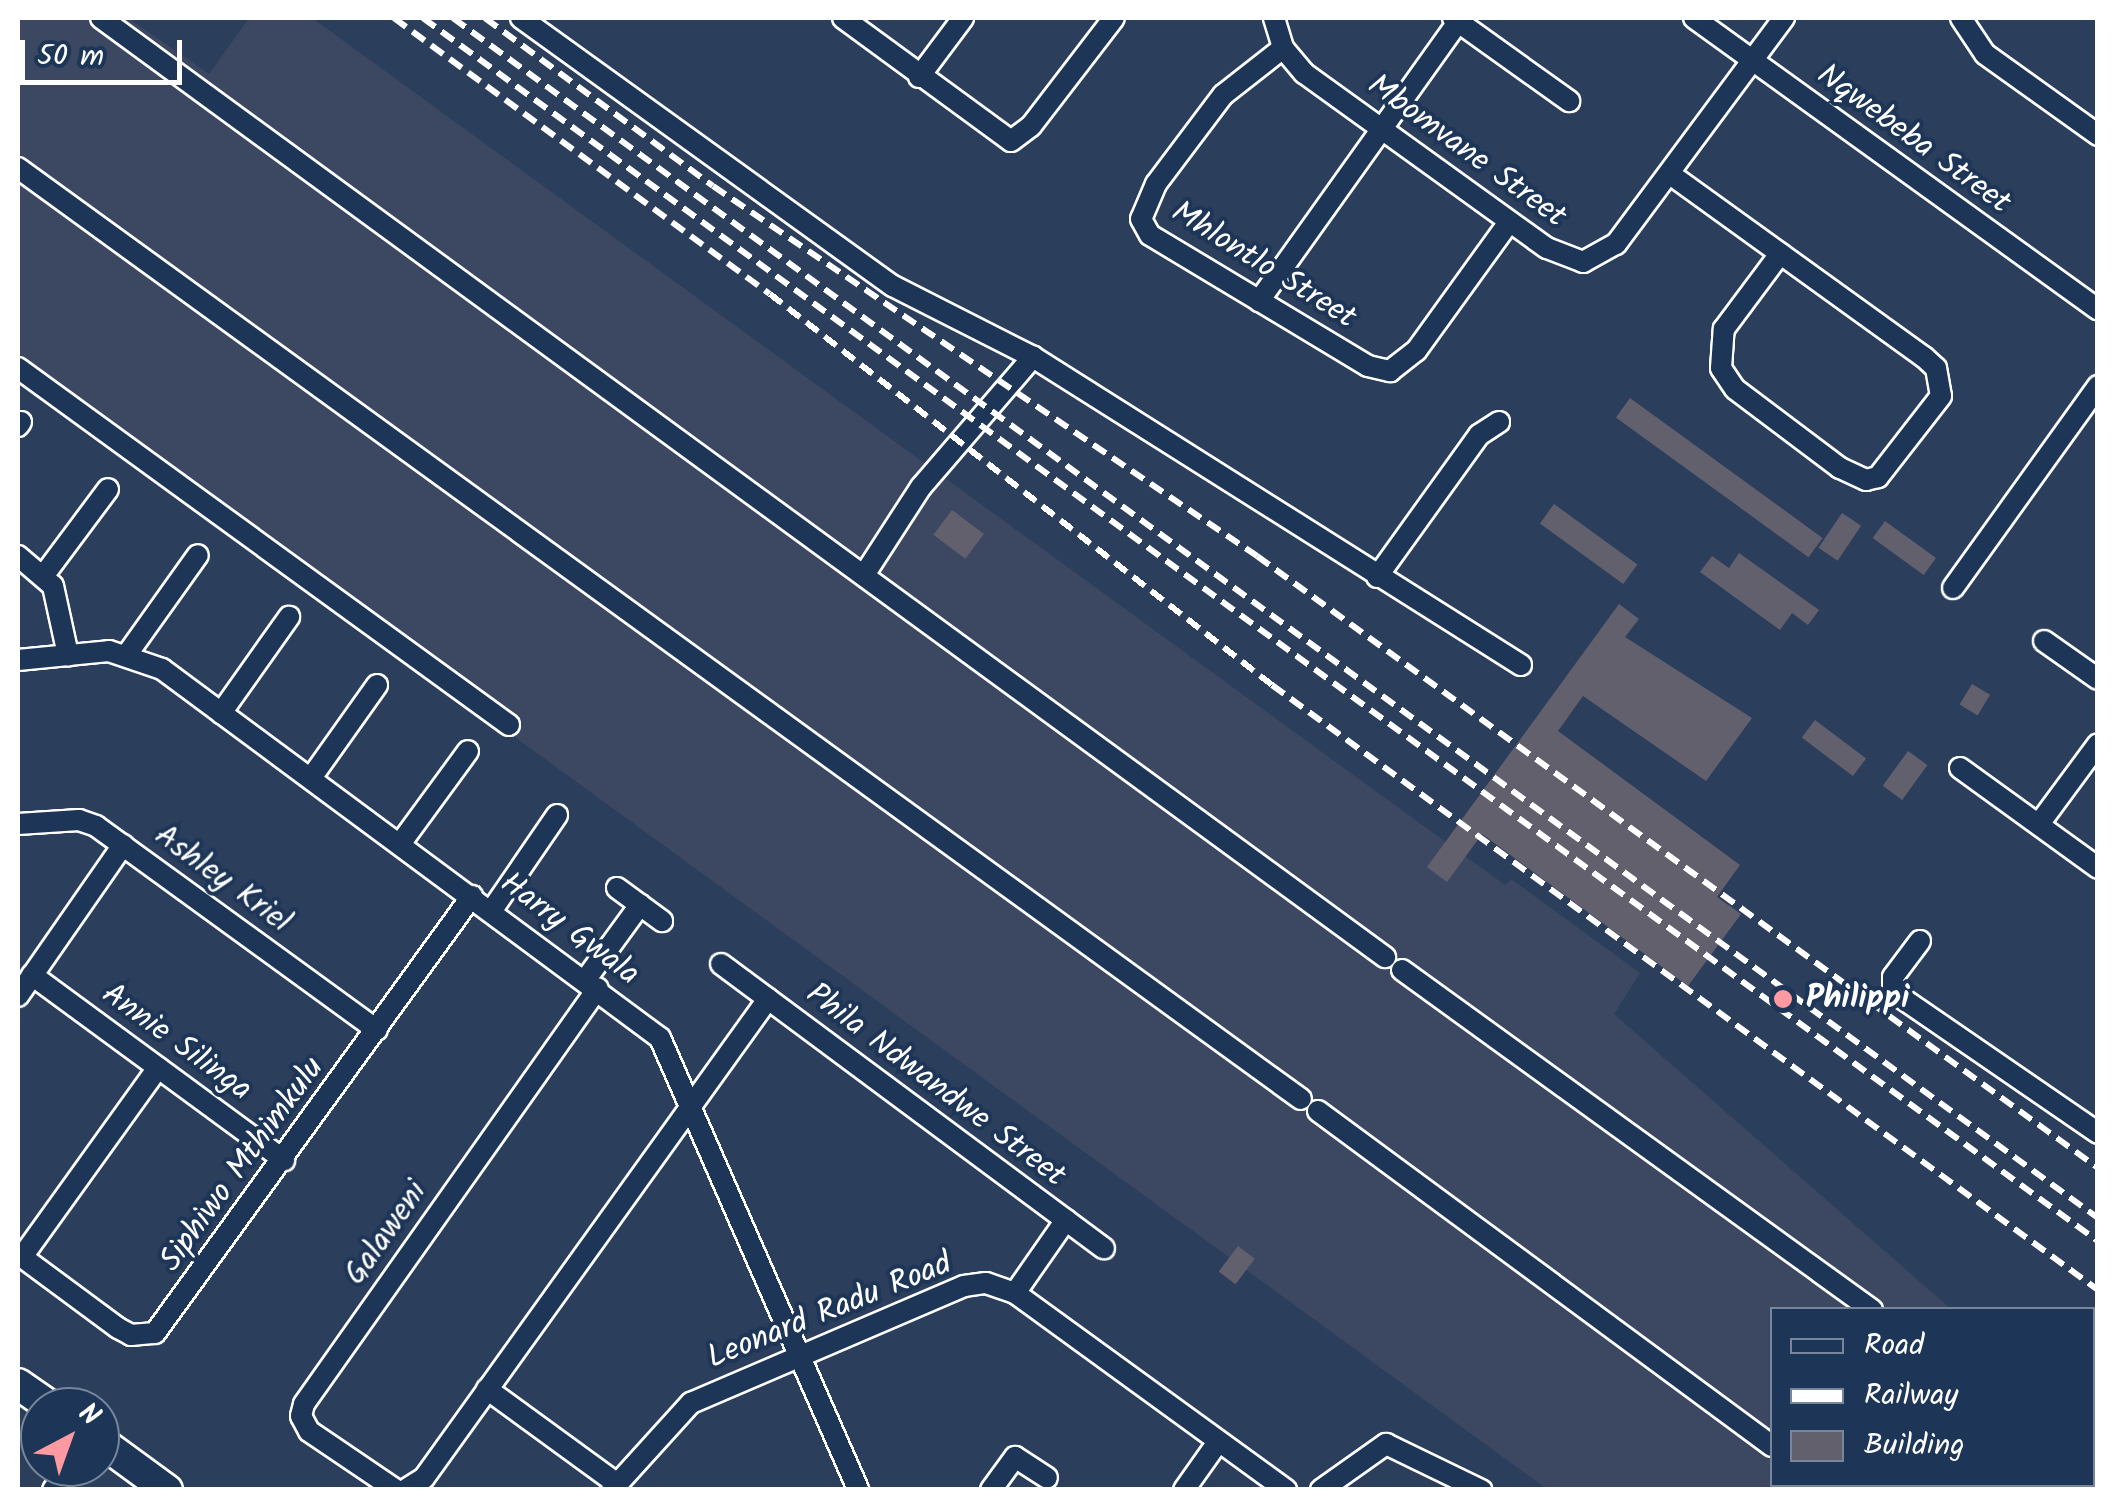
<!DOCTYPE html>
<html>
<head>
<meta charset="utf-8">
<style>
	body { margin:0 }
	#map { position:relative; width:2115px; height:1507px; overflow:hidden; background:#2b3e5c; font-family:Kalam,sans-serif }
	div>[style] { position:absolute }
	.built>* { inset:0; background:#3c4861 }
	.building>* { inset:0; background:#63606e; transform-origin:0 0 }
	.roads { filter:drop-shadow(2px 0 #fff) drop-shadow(-2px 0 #fff) drop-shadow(0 2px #fff) drop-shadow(0 -2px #fff) }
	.street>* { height:20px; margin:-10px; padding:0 10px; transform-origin:10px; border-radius:10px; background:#1d3557 }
	.secondary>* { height:30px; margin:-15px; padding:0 15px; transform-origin:15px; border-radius:15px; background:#1d3557 }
	.rail>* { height:6px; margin-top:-3px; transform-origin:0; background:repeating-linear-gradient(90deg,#fff 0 15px,transparent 0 23px) }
	.dots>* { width:28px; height:28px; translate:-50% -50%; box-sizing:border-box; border:5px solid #1d3557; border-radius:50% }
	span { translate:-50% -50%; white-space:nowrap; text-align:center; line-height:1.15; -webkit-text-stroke:8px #1d3557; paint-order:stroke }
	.street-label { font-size:32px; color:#fff }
	.poi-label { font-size:32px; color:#fff; font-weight:700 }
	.left { translate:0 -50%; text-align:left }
	.frame { position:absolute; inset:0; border:20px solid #fff; pointer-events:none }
	.legend { position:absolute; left:1770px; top:1307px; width:325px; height:180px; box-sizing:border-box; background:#1d3557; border:2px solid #77869a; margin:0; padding:12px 18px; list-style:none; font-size:30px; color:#fff }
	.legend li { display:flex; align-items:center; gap:20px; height:50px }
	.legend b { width:50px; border:2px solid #77869a }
	.north { position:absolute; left:20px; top:1387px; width:100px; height:100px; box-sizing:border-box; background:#1d3557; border:2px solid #77869a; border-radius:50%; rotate:41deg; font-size:28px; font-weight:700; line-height:40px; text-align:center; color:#fff }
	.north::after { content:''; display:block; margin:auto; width:35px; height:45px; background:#ff9aa2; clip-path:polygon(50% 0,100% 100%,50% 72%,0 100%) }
	.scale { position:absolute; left:20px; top:40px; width:162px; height:45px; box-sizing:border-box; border:5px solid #fff; border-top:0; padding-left:12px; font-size:30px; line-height:35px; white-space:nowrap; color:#fff; -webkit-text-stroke:8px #1d3557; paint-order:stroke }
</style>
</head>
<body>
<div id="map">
	<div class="built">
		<i style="clip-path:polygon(18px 18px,128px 18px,209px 74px,249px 18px,312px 18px,1505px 885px,1511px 879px,1640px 973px,1614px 1014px,1951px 1309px,1772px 1310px,1772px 1484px,2092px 1484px,2093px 1433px,2097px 1489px,1547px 1489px,18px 375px)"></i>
	</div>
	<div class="building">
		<i style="left:1630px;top:398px;width:238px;height:24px;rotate:36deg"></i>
		<i style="left:1554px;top:504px;width:103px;height:24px;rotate:36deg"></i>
		<i style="left:952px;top:510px;width:40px;height:31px;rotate:37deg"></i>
		<i style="left:1842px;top:513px;width:23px;height:42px;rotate:34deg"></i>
		<i style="left:1885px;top:521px;width:63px;height:21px;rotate:36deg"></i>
		<i style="clip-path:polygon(1739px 553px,1819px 610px,1808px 625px,1792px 613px,1780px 630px,1700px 572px,1712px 556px,1729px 568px)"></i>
		<i style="clip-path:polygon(1619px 604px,1639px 619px,1625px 637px,1752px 718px,1706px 781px,1583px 696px,1558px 731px,1740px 865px,1717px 897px,1741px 914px,1688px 986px,1482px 834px,1447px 882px,1427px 867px)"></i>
		<i style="left:1972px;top:684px;width:21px;height:24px;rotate:31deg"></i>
		<i style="left:1815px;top:720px;width:64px;height:22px;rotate:37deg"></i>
		<i style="left:1908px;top:751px;width:24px;height:43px;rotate:36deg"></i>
		<i style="left:1238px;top:1246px;width:21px;height:32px;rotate:37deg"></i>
	</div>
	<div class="roads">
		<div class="street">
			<i style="left:101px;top:18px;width:1591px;rotate:36.18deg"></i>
			<i style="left:521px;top:18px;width:458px;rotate:35.8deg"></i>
			<i style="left:893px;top:286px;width:157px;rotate:26.9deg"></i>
			<i style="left:1033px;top:357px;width:577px;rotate:32.26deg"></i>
			<i style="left:843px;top:18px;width:208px;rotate:36.2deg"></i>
			<i style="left:1011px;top:141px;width:25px;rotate:-37deg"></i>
			<i style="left:1031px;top:126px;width:136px;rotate:-52.5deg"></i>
			<i style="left:1274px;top:18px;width:31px;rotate:73deg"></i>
			<i style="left:1283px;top:48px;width:33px;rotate:50deg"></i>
			<i style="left:1304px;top:73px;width:299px;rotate:35.8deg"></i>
			<i style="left:1547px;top:248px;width:39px;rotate:21deg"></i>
			<i style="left:1583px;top:262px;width:38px;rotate:-29deg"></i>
			<i style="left:1616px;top:244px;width:282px;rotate:-53.4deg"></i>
			<i style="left:1453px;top:18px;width:143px;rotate:35.6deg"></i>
			<i style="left:1694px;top:18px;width:498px;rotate:35.8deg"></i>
			<i style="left:1961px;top:18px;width:43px;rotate:56.3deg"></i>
			<i style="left:1985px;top:54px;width:139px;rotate:35.6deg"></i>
			<i style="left:1283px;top:48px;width:76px;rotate:141.9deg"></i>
			<i style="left:1223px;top:95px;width:111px;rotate:127deg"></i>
			<i style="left:1156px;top:184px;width:38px;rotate:113deg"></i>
			<i style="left:1141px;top:219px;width:18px;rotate:61deg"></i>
			<i style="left:1150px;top:235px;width:254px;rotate:31deg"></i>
			<i style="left:1368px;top:366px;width:23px;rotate:13deg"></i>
			<i style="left:1390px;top:371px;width:33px;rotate:-38deg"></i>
			<i style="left:1416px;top:351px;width:159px;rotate:-54.2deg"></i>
			<i style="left:919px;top:77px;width:74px;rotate:-53.3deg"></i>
			<i style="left:18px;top:168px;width:1585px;rotate:35.97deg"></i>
			<i style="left:1670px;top:174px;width:313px;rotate:35.8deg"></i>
			<i style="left:1924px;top:357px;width:16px;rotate:43deg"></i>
			<i style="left:1936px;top:368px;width:28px;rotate:80deg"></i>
			<i style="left:1941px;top:396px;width:103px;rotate:127.9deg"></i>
			<i style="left:1878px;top:477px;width:12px;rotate:166deg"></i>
			<i style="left:1866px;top:480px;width:29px;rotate:-155deg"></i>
			<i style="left:1840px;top:468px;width:131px;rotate:-143deg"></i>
			<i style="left:1735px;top:389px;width:25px;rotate:-124deg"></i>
			<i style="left:1721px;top:368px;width:39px;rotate:-86deg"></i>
			<i style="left:1724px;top:329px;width:94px;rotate:-53.3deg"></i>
			<i style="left:1259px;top:301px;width:343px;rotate:-54.5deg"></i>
			<i style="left:18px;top:368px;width:607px;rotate:36.02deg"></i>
			<i style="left:18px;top:426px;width:5px;rotate:-53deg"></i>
			<i style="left:18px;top:556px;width:46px;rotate:40.6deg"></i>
			<i style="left:53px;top:586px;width:71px;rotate:77.7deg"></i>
			<i style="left:44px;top:575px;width:107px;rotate:-53.3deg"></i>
			<i style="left:864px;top:575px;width:105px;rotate:-57.1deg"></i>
			<i style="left:921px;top:487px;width:172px;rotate:-49.3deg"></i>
			<i style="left:1377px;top:577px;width:175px;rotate:-54.3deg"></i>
			<i style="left:1479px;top:435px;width:24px;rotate:-33deg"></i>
			<i style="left:1953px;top:588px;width:249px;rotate:-54.3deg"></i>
			<i style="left:2044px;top:641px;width:66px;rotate:35.1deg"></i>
			<i style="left:128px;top:653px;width:120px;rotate:-54.5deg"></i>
			<i style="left:18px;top:660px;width:91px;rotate:-5.6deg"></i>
			<i style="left:109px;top:651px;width:56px;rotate:18.8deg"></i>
			<i style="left:162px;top:669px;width:620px;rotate:36.54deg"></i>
			<i style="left:660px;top:1038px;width:493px;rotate:66.3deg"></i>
			<i style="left:221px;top:713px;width:118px;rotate:-54.7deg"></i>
			<i style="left:1960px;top:768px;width:170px;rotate:35.9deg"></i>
			<i style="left:311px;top:778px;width:114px;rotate:-54.6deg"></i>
			<i style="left:18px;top:824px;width:61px;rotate:-3.8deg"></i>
			<i style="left:79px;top:820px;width:18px;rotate:19deg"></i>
			<i style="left:96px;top:826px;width:347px;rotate:36deg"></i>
			<i style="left:2039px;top:824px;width:99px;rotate:-53.6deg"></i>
			<i style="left:400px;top:844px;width:115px;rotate:-53.8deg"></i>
			<i style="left:617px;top:888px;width:56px;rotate:36.3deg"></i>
			<i style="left:492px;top:910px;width:115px;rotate:-55.6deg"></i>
			<i style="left:1920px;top:941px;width:45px;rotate:126.9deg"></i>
			<i style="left:1893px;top:977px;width:15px;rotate:90deg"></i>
			<i style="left:1893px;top:992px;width:249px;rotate:34.5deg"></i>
			<i style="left:721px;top:964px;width:477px;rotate:36.6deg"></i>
			<i style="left:1402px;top:970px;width:580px;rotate:35.88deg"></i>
			<i style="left:32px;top:975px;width:313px;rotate:36.3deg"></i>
			<i style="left:586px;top:979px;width:92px;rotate:-53.9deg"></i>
			<i style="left:18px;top:996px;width:184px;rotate:-55.2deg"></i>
			<i style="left:1318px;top:1111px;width:564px;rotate:36.42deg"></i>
			<i style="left:18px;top:1254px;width:124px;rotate:36.5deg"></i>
			<i style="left:118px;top:1328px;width:15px;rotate:28deg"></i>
			<i style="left:131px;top:1335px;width:24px;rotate:-5deg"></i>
			<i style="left:155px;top:1333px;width:540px;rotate:-54.04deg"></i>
			<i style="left:22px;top:1257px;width:233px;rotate:-54.3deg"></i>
			<i style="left:1015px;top:1293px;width:89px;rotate:-55.1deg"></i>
			<i style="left:487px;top:1389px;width:160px;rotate:36.1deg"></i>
			<i style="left:2092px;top:1471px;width:7px;rotate:27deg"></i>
			<i style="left:1826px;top:1484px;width:9px;rotate:41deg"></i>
			<i style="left:53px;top:1490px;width:28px;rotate:-55deg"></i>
			<i style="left:396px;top:1490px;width:105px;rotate:-145.9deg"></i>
			<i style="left:309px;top:1431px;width:17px;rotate:-118deg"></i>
			<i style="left:301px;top:1416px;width:12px;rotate:-76deg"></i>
			<i style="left:304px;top:1404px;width:509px;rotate:-54.75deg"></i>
			<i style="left:405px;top:1490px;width:22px;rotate:-32deg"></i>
			<i style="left:424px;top:1478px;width:590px;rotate:-54.32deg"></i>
			<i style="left:612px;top:1490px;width:118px;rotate:-47.8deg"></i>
			<i style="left:691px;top:1403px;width:297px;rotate:-23.2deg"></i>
			<i style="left:964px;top:1286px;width:22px;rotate:-8deg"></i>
			<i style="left:986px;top:1283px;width:31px;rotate:19deg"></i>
			<i style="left:1015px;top:1293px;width:335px;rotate:36deg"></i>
			<i style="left:991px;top:1490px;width:41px;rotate:-54deg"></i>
			<i style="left:1015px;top:1457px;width:38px;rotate:33deg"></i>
			<i style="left:1184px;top:1490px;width:59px;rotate:-54.7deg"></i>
			<i style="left:1321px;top:1490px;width:80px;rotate:-35.3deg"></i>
			<i style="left:1386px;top:1444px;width:106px;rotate:25.8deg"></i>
		</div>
		<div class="secondary">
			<i style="left:18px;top:1384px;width:40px;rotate:34.9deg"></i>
			<i style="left:100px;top:1441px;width:83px;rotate:36.2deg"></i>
		</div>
	</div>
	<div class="rail">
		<i style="left:394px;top:18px;width:466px;rotate:36.3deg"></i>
		<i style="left:770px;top:294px;width:636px;rotate:37.91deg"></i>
		<i style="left:1272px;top:685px;width:1024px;rotate:36.22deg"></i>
		<i style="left:423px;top:18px;width:2074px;rotate:36.14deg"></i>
		<i style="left:453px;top:18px;width:2036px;rotate:36.11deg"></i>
		<i style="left:485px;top:18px;width:283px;rotate:36.4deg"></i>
		<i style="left:713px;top:186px;width:658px;rotate:34.22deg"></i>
		<i style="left:1257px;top:556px;width:1040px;rotate:36.04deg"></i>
	</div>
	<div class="dots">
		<i style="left:1783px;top:999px;background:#ff9aa2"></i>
	</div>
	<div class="street-label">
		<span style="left:1913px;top:140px;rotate:36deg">Nqwebeba Street</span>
		<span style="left:1466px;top:152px;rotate:36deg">Mbomvane Street</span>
		<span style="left:1263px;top:266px;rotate:32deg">Mhlontlo Street</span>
		<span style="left:222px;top:880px;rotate:36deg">Ashley Kriel</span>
		<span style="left:569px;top:930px;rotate:37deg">Harry Gwala</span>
		<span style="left:176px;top:1043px;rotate:36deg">Annie Silinga</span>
		<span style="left:935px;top:1086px;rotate:37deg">Phila Ndwandwe Street</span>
		<span style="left:243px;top:1165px;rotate:-54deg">Siphiwo Mthimkulu</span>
		<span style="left:387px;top:1234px;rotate:-55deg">Galaweni</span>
		<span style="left:830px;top:1312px;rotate:-22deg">Leonard Radu Road</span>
	</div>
	<div class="poi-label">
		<span class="left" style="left:1806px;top:999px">Philippi</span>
	</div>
	<div class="frame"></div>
	<ul class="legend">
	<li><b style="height:12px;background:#1d3557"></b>Road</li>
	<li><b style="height:12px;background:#fff"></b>Railway</li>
	<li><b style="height:28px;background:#63606e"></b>Building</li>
	</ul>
	<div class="north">N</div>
	<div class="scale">50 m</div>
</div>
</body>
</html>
